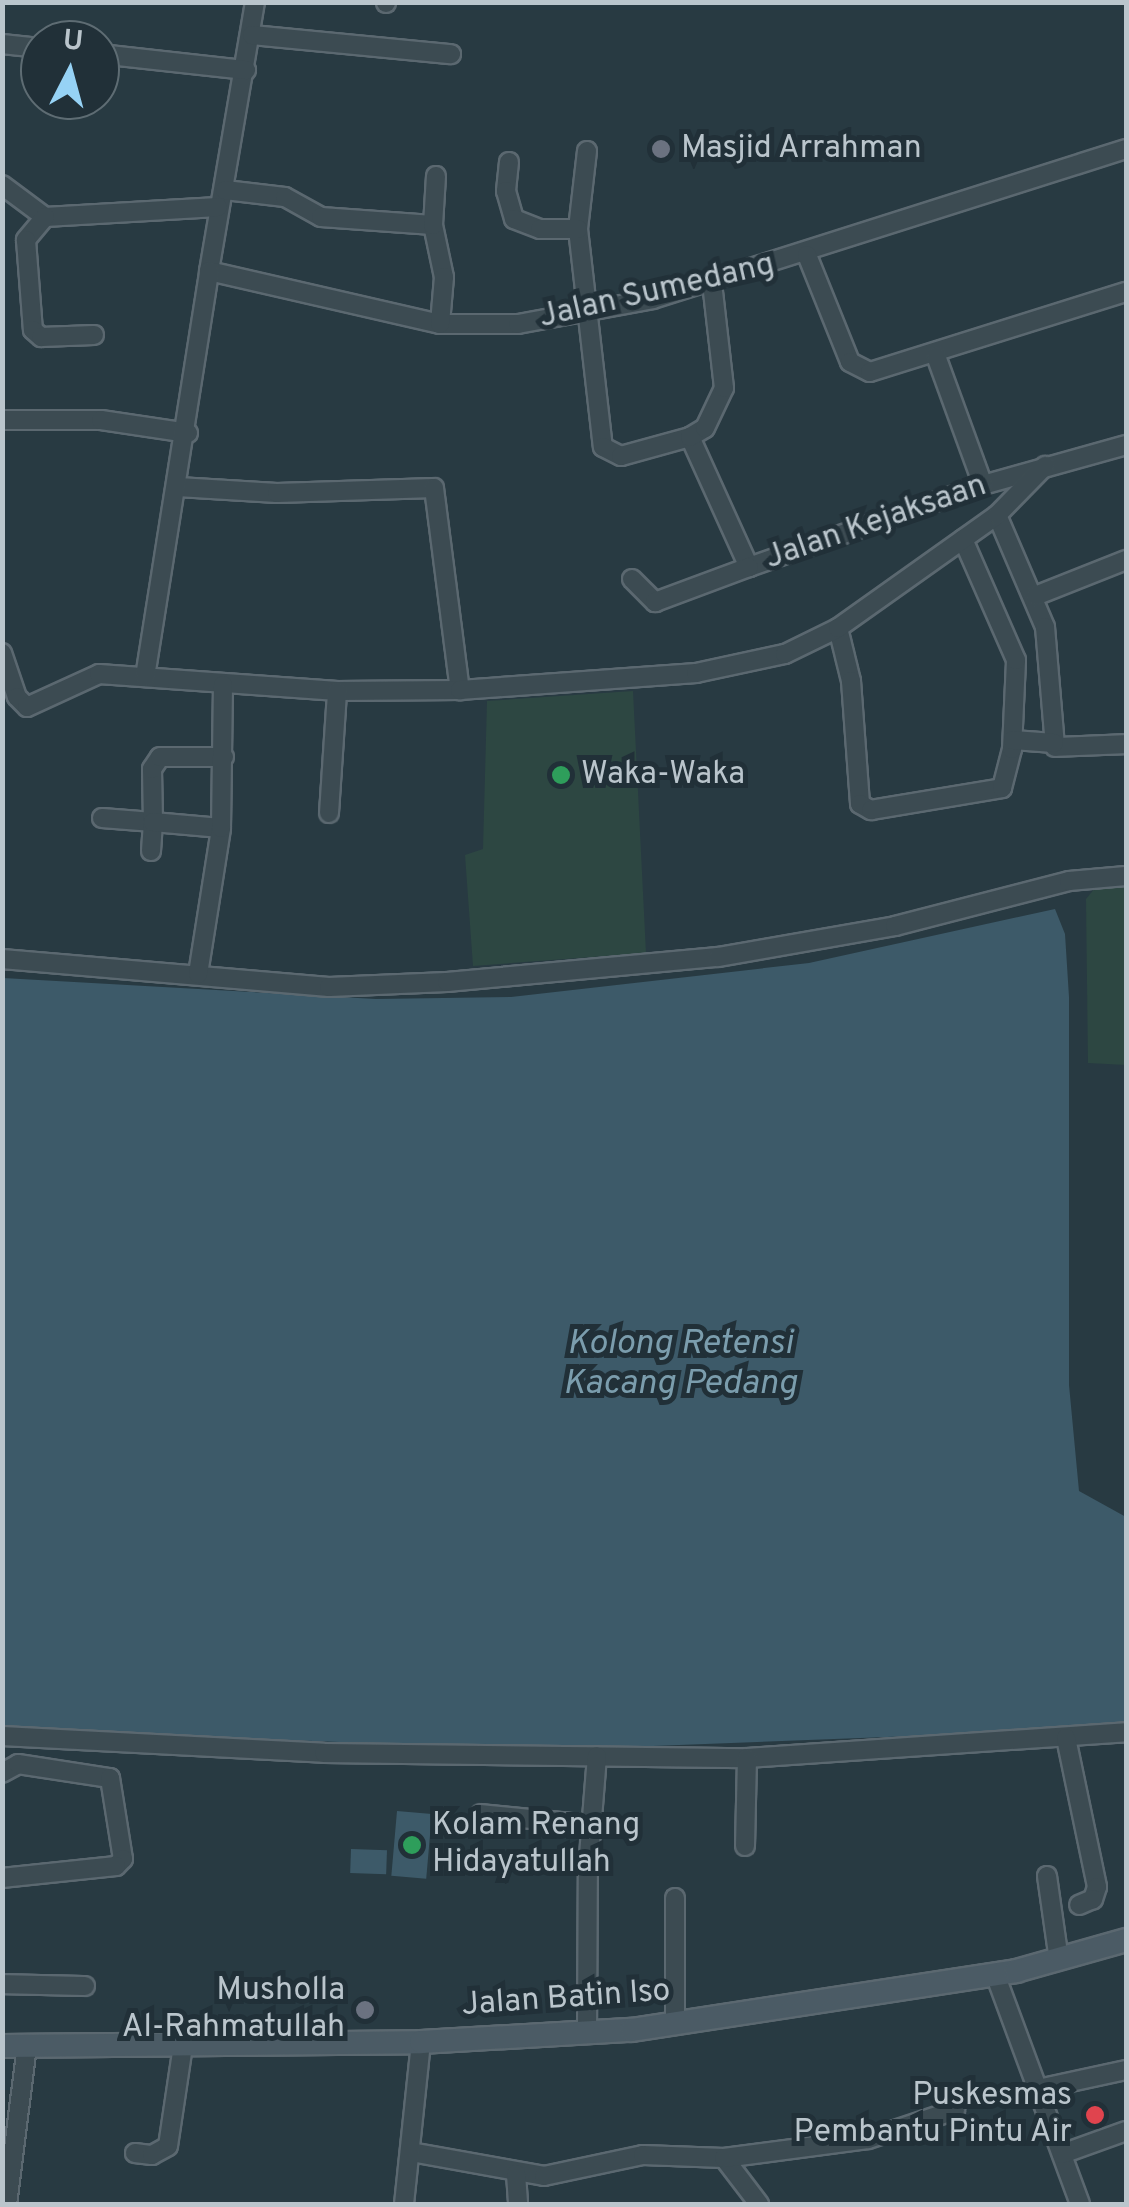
<!DOCTYPE html>
<html>
<head>
<meta charset="utf-8">
<style>
	body { margin:0 }
	#map { position:relative; width:1129px; height:2207px; overflow:hidden; background:#283a42; font-family:Overpass,sans-serif }
	div>[style] { position:absolute }
	.green>* { inset:0; background:#2d4742 }
	.water>* { inset:0; background:#3d5a69; transform-origin:0 0 }
	.roads { filter:drop-shadow(2px 0 #5b6870) drop-shadow(-2px 0 #5b6870) drop-shadow(0 2px #5b6870) drop-shadow(0 -2px #5b6870) }
	.street>* { height:18px; margin:-9px; padding:0 9px; transform-origin:9px; border-radius:9px; background:#3c4b52 }
	.secondary>* { height:22px; margin:-11px; padding:0 11px; transform-origin:11px; border-radius:11px; background:#4b5b65 }
	.dots>* { width:28px; height:28px; translate:-50% -50%; box-sizing:border-box; border:5px solid #213038; border-radius:50% }
	span { translate:-50% -50%; white-space:nowrap; text-align:center; line-height:1.15; -webkit-text-stroke:10px #213038; paint-order:stroke }
	.poi-label { font-size:32px; color:#bac5cc }
	.left { translate:0 -50%; text-align:left }
	.right { translate:-100% -50%; text-align:right }
	.street-label { font-size:32px; color:#bac5cc }
	.water-label { font-size:35px; color:#7b9dad; font-style:italic }
	.frame { position:absolute; inset:0; border:5px solid #bac5cc; pointer-events:none }
	.north { position:absolute; left:20px; top:20px; width:100px; height:100px; box-sizing:border-box; background:#213038; border:2px solid #5e6c73; border-radius:50%; rotate:6deg; font-size:28px; font-weight:700; line-height:40px; text-align:center; color:#bac5cc }
	.north::after { content:''; display:block; margin:auto; width:35px; height:45px; background:#96d2f5; clip-path:polygon(50% 0,100% 100%,50% 72%,0 100%) }
</style>
</head>
<body>
<div id="map">
	<div class="green">
		<i style="clip-path:polygon(633px 691px,646px 953px,473px 966px,465px 855px,483px 849px,487px 701px)"></i>
		<i style="clip-path:polygon(1126px 884px,1126px 1065px,1088px 1063px,1086px 899px,1095px 888px)"></i>
	</div>
	<div class="water">
		<i style="clip-path:polygon(1055px 909px,1065px 934px,1069px 997px,1069px 1385px,1079px 1491px,1126px 1517px,1126px 1728px,548px 1750px,3px 1729px,3px 978px,376px 999px,511px 997px,809px 963px)"></i>
		<i style="left:397px;top:1811px;width:35px;height:65px;rotate:5deg"></i>
		<i style="left:351px;top:1849px;width:36px;height:24px;rotate:2deg"></i>
	</div>
	<div class="roads">
		<div class="street">
			<i style="left:255px;top:2px;width:273px;rotate:99.7deg"></i>
			<i style="left:209px;top:271px;width:237px;rotate:12.9deg"></i>
			<i style="left:440px;top:324px;width:78px"></i>
			<i style="left:518px;top:324px;width:137px;rotate:-10.5deg"></i>
			<i style="left:653px;top:299px;width:496px;rotate:-17.6deg"></i>
			<i style="left:386px;top:3px;width:1px;rotate:-90deg"></i>
			<i style="left:252px;top:35px;width:200px;rotate:5.5deg"></i>
			<i style="left:2px;top:44px;width:38px;rotate:6deg"></i>
			<i style="left:100px;top:54px;width:147px;rotate:6.3deg"></i>
			<i style="left:587px;top:151px;width:79px;rotate:96.6deg"></i>
			<i style="left:578px;top:229px;width:219px;rotate:83.5deg"></i>
			<i style="left:603px;top:447px;width:20px;rotate:27deg"></i>
			<i style="left:621px;top:456px;width:72px;rotate:-15.4deg"></i>
			<i style="left:690px;top:437px;width:143px;rotate:65.6deg"></i>
			<i style="left:749px;top:567px;width:248px;rotate:-19.3deg"></i>
			<i style="left:983px;top:485px;width:148px;rotate:-15.6deg"></i>
			<i style="left:509px;top:162px;width:29px;rotate:96deg"></i>
			<i style="left:506px;top:191px;width:29px;rotate:74deg"></i>
			<i style="left:514px;top:219px;width:28px;rotate:21deg"></i>
			<i style="left:540px;top:229px;width:38px"></i>
			<i style="left:2px;top:185px;width:54px;rotate:36.7deg"></i>
			<i style="left:45px;top:217px;width:173px;rotate:-3.3deg"></i>
			<i style="left:225px;top:190px;width:60px;rotate:6.7deg"></i>
			<i style="left:285px;top:197px;width:41px;rotate:29.1deg"></i>
			<i style="left:321px;top:217px;width:112px;rotate:4.1deg"></i>
			<i style="left:433px;top:225px;width:53px;rotate:78.1deg"></i>
			<i style="left:444px;top:277px;width:47px;rotate:94.9deg"></i>
			<i style="left:45px;top:217px;width:30px;rotate:130deg"></i>
			<i style="left:26px;top:240px;width:90px;rotate:85.6deg"></i>
			<i style="left:33px;top:330px;width:11px;rotate:41deg"></i>
			<i style="left:41px;top:337px;width:53px;rotate:-2.2deg"></i>
			<i style="left:433px;top:225px;width:49px;rotate:-86.5deg"></i>
			<i style="left:807px;top:255px;width:115px;rotate:68.1deg"></i>
			<i style="left:850px;top:362px;width:22px;rotate:27deg"></i>
			<i style="left:870px;top:372px;width:268px;rotate:-17.4deg"></i>
			<i style="left:936px;top:356px;width:137px;rotate:70deg"></i>
			<i style="left:2px;top:420px;width:99px"></i>
			<i style="left:101px;top:420px;width:88px;rotate:8.5deg"></i>
			<i style="left:690px;top:437px;width:17px;rotate:-31deg"></i>
			<i style="left:705px;top:428px;width:44px;rotate:-64.6deg"></i>
			<i style="left:724px;top:388px;width:106px;rotate:-96.5deg"></i>
			<i style="left:178px;top:487px;width:99px;rotate:3.5deg"></i>
			<i style="left:277px;top:493px;width:157px;rotate:-1.8deg"></i>
			<i style="left:434px;top:488px;width:204px;rotate:82.7deg"></i>
			<i style="left:997px;top:515px;width:122px;rotate:66.8deg"></i>
			<i style="left:1045px;top:627px;width:120px;rotate:85.2deg"></i>
			<i style="left:1055px;top:747px;width:71px;rotate:-2.4deg"></i>
			<i style="left:632px;top:579px;width:33px;rotate:45deg"></i>
			<i style="left:655px;top:602px;width:100px;rotate:-20.4deg"></i>
			<i style="left:1035px;top:596px;width:98px;rotate:-21.6deg"></i>
			<i style="left:838px;top:628px;width:55px;rotate:76.2deg"></i>
			<i style="left:851px;top:681px;width:123px;rotate:85.8deg"></i>
			<i style="left:860px;top:804px;width:13px;rotate:29deg"></i>
			<i style="left:871px;top:810px;width:133px;rotate:-9.5deg"></i>
			<i style="left:1002px;top:788px;width:40px;rotate:-75.6deg"></i>
			<i style="left:1012px;top:749px;width:89px;rotate:-87.4deg"></i>
			<i style="left:1016px;top:660px;width:132px;rotate:-113.7deg"></i>
			<i style="left:2px;top:653px;width:46px;rotate:71.2deg"></i>
			<i style="left:17px;top:697px;width:14px;rotate:45deg"></i>
			<i style="left:27px;top:707px;width:79px;rotate:-24.6deg"></i>
			<i style="left:99px;top:674px;width:239px;rotate:4.1deg"></i>
			<i style="left:337px;top:691px;width:123px;rotate:-0.5deg"></i>
			<i style="left:460px;top:690px;width:237px;rotate:-4.1deg"></i>
			<i style="left:696px;top:673px;width:91px;rotate:-12.1deg"></i>
			<i style="left:785px;top:654px;width:59px;rotate:-26.1deg"></i>
			<i style="left:838px;top:628px;width:195px;rotate:-35.4deg"></i>
			<i style="left:997px;top:515px;width:69px;rotate:-45.6deg"></i>
			<i style="left:145px;top:677px;width:411px;rotate:-81deg"></i>
			<i style="left:1013px;top:740px;width:41px;rotate:4.2deg"></i>
			<i style="left:329px;top:813px;width:122px;rotate:-86.2deg"></i>
			<i style="left:102px;top:818px;width:51px;rotate:4.5deg"></i>
			<i style="left:153px;top:822px;width:53px;rotate:-91.1deg"></i>
			<i style="left:152px;top:769px;width:14px;rotate:-56deg"></i>
			<i style="left:160px;top:757px;width:64px"></i>
			<i style="left:151px;top:851px;width:29px;rotate:-86deg"></i>
			<i style="left:153px;top:822px;width:68px;rotate:5deg"></i>
			<i style="left:2px;top:959px;width:328px;rotate:4.9deg"></i>
			<i style="left:329px;top:987px;width:118px;rotate:-2.4deg"></i>
			<i style="left:447px;top:982px;width:272px;rotate:-5.3deg"></i>
			<i style="left:718px;top:957px;width:180px;rotate:-9.9deg"></i>
			<i style="left:895px;top:926px;width:180px;rotate:-14.5deg"></i>
			<i style="left:1069px;top:881px;width:57px;rotate:-5deg"></i>
			<i style="left:198px;top:974px;width:148px;rotate:-81deg"></i>
			<i style="left:221px;top:828px;width:143px;rotate:-89.2deg"></i>
			<i style="left:2px;top:1736px;width:322px;rotate:3deg"></i>
			<i style="left:324px;top:1753px;width:423px;rotate:0.7deg"></i>
			<i style="left:747px;top:1758px;width:380px;rotate:-3.9deg"></i>
			<i style="left:1066px;top:1738px;width:152px;rotate:78.2deg"></i>
			<i style="left:1097px;top:1887px;width:13px;rotate:108deg"></i>
			<i style="left:1093px;top:1899px;width:15px;rotate:157deg"></i>
			<i style="left:2px;top:1773px;width:18px;rotate:-29deg"></i>
			<i style="left:18px;top:1764px;width:93px;rotate:8.7deg"></i>
			<i style="left:110px;top:1778px;width:82px;rotate:80.9deg"></i>
			<i style="left:123px;top:1859px;width:10px;rotate:135deg"></i>
			<i style="left:116px;top:1866px;width:115px;rotate:174deg"></i>
			<i style="left:481px;top:1814px;width:112px;rotate:5.7deg"></i>
			<i style="left:745px;top:1846px;width:88px;rotate:-88.7deg"></i>
			<i style="left:1047px;top:1876px;width:85px;rotate:81.9deg"></i>
			<i style="left:675px;top:1898px;width:126px;rotate:90deg"></i>
			<i style="left:995px;top:1974px;width:245px;rotate:69.7deg"></i>
			<i style="left:2px;top:1984px;width:83px;rotate:1.4deg"></i>
			<i style="left:587px;top:2034px;width:166px;rotate:-89.7deg"></i>
			<i style="left:588px;top:1868px;width:112px;rotate:-85.4deg"></i>
			<i style="left:1038px;top:2089px;width:90px;rotate:-12.2deg"></i>
			<i style="left:411px;top:2152px;width:135px;rotate:10.2deg"></i>
			<i style="left:544px;top:2176px;width:101px;rotate:-12deg"></i>
			<i style="left:643px;top:2155px;width:81px;rotate:2.1deg"></i>
			<i style="left:724px;top:2158px;width:58px;rotate:52.7deg"></i>
			<i style="left:135px;top:2153px;width:17px;rotate:7deg"></i>
			<i style="left:152px;top:2155px;width:18px;rotate:-29deg"></i>
			<i style="left:168px;top:2146px;width:101px;rotate:-81.5deg"></i>
			<i style="left:1062px;top:2154px;width:68px;rotate:-19.8deg"></i>
			<i style="left:724px;top:2158px;width:145px;rotate:-7.5deg"></i>
			<i style="left:868px;top:2139px;width:92px;rotate:-18.4deg"></i>
			<i style="left:516px;top:2174px;width:30px;rotate:86deg"></i>
			<i style="left:7px;top:2204px;width:159px;rotate:-82.8deg"></i>
			<i style="left:404px;top:2204px;width:163px;rotate:-84deg"></i>
		</div>
		<div class="secondary">
			<i style="left:2px;top:2046px;width:419px;rotate:-0.5deg"></i>
			<i style="left:421px;top:2042px;width:211px;rotate:-3.3deg"></i>
			<i style="left:632px;top:2030px;width:389px;rotate:-8.7deg"></i>
			<i style="left:1016px;top:1971px;width:114px;rotate:-15.7deg"></i>
		</div>
	</div>
	<div class="dots">
		<i style="left:661px;top:149px;background:#6b7280"></i>
		<i style="left:561px;top:775px;background:#2e9e5b"></i>
		<i style="left:412px;top:1845px;background:#2e9e5b"></i>
		<i style="left:365px;top:2010px;background:#6b7280"></i>
		<i style="left:1095px;top:2115px;background:#e0444e"></i>
	</div>
	<div class="poi-label">
		<span class="left" style="left:681px;top:149px">Masjid Arrahman</span>
		<span class="left" style="left:581px;top:775px">Waka-Waka</span>
		<span class="left" style="left:432px;top:1845px">Kolam Renang<br>Hidayatullah</span>
		<span class="right" style="left:345px;top:2010px">Musholla<br>Al-Rahmatullah</span>
		<span class="right" style="left:1072px;top:2115px">Puskesmas<br>Pembantu Pintu Air</span>
	</div>
	<div class="street-label">
		<span style="left:657px;top:292px;rotate:-13deg">Jalan Sumedang</span>
		<span style="left:876px;top:523px;rotate:-19deg">Jalan Kejaksaan</span>
		<span style="left:566px;top:1999px;rotate:-4deg">Jalan Batin Iso</span>
	</div>
	<div class="water-label">
		<span style="left:680px;top:1364px">Kolong Retensi<br>Kacang Pedang</span>
	</div>
	<div class="frame"></div>
	<div class="north">U</div>
</div>
</body>
</html>
